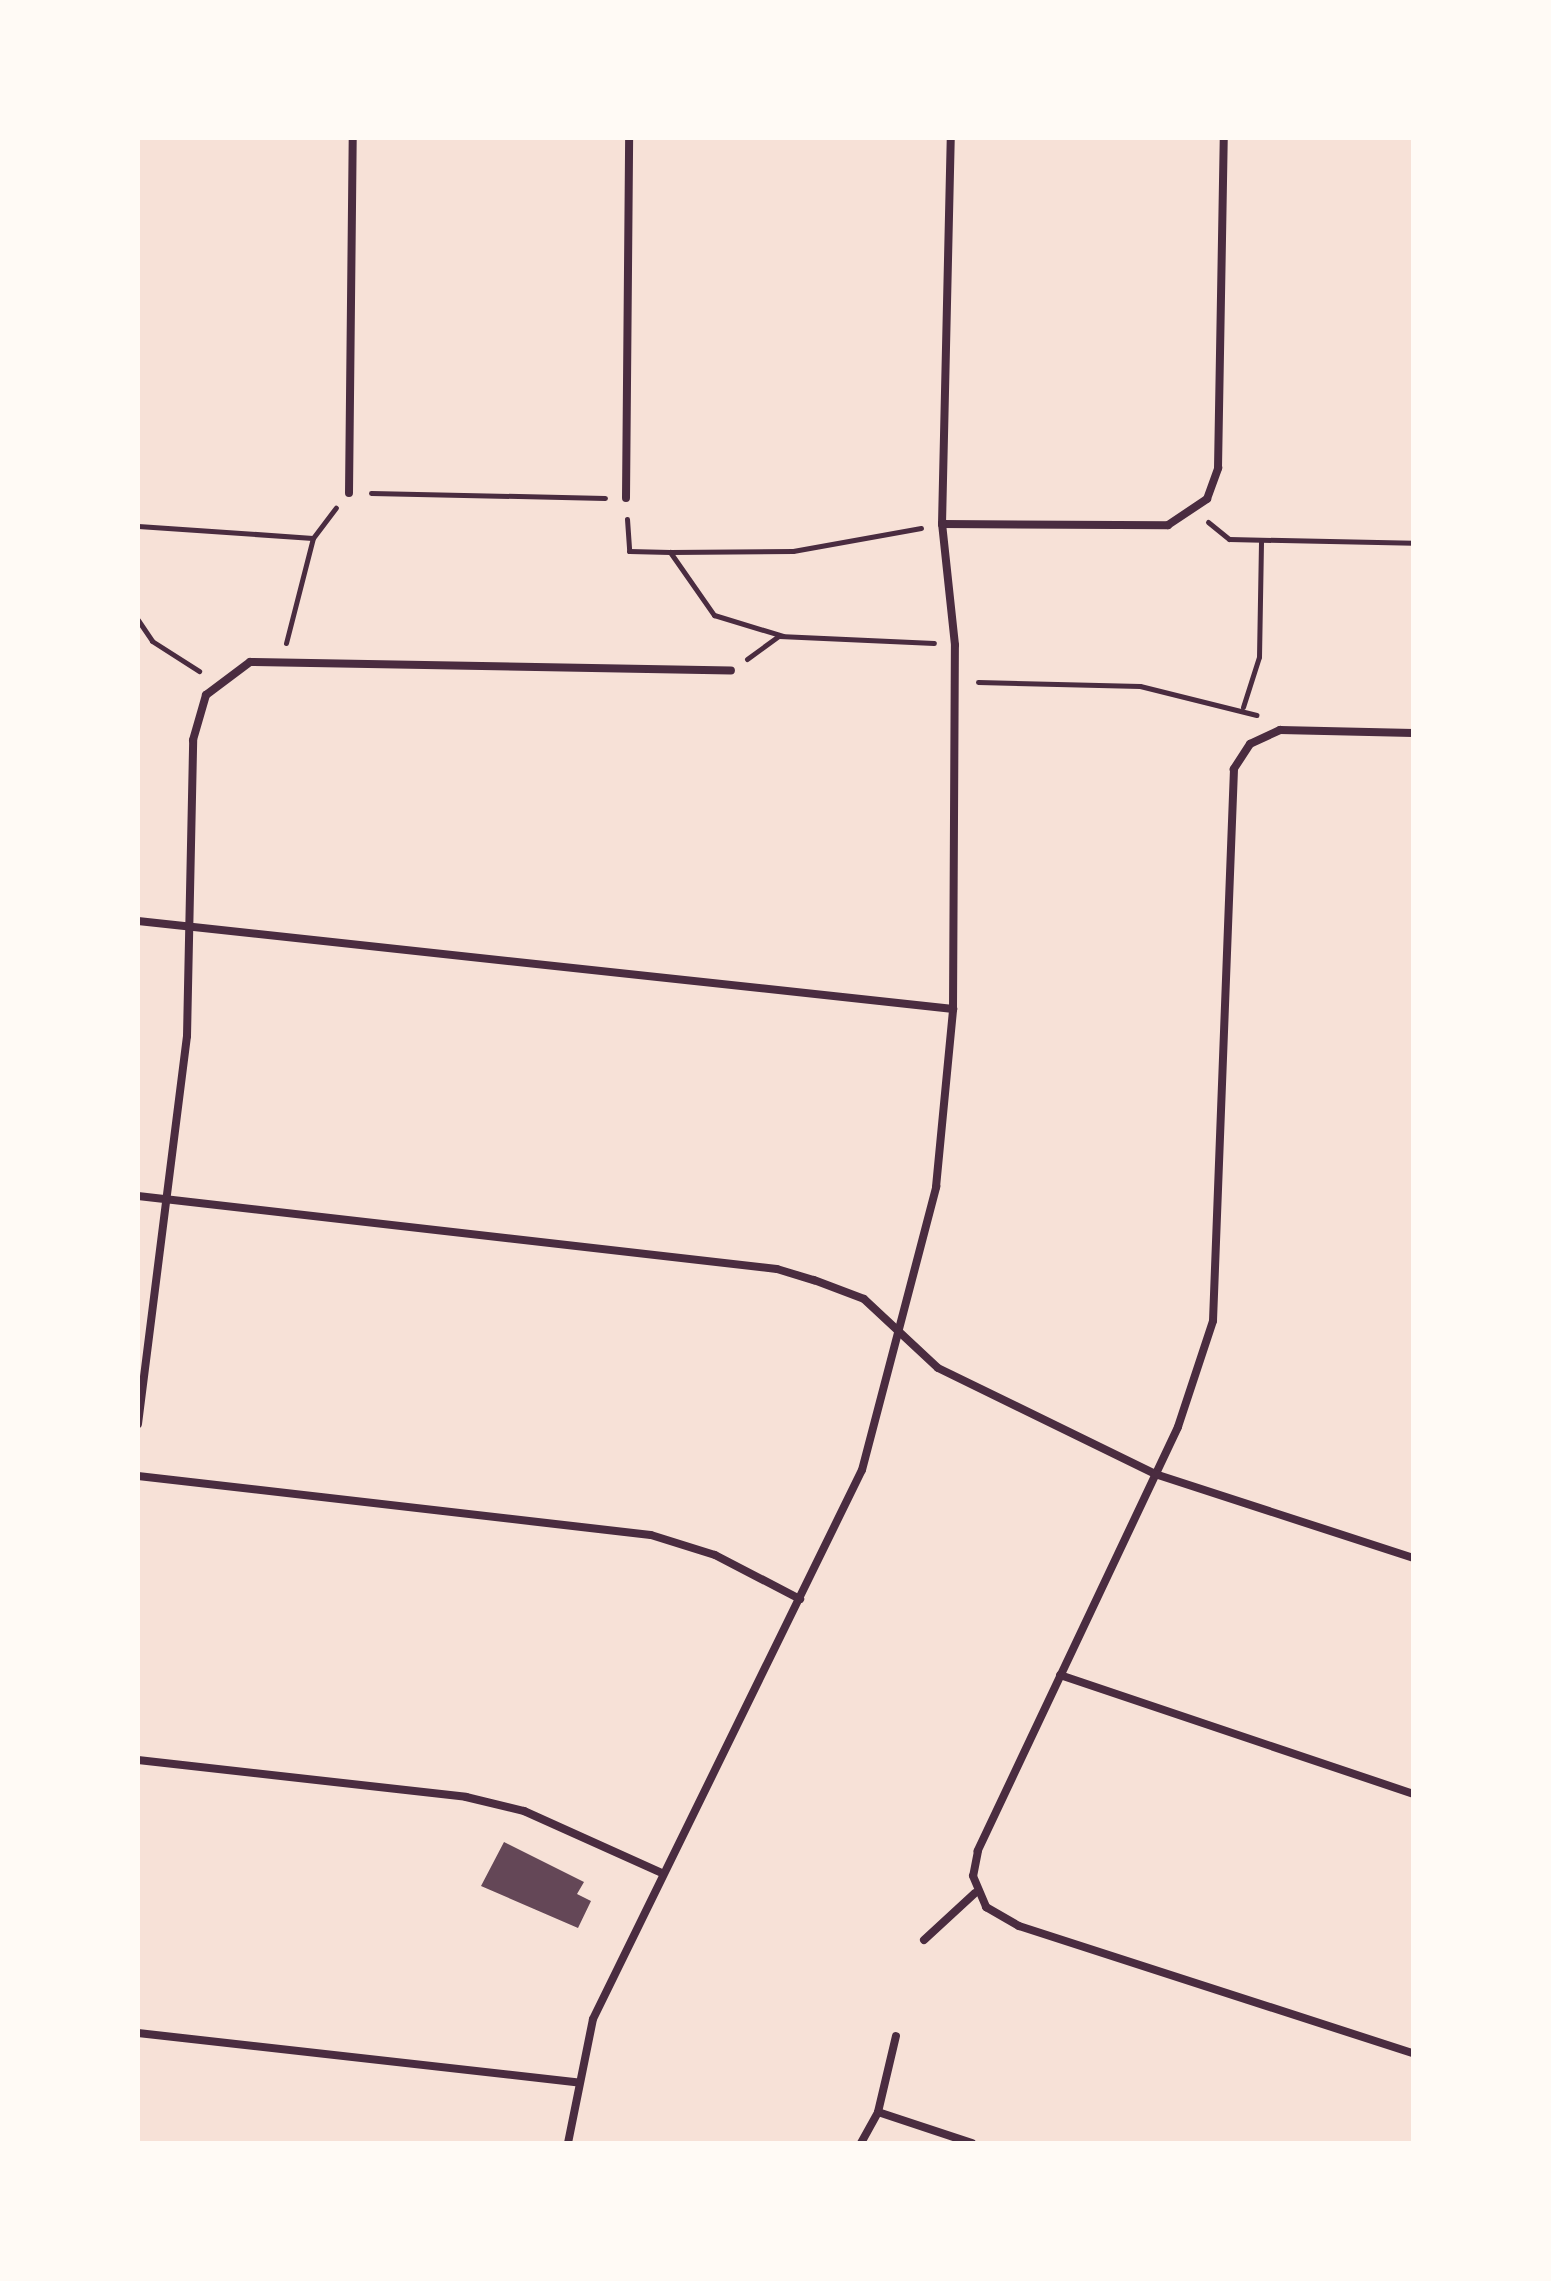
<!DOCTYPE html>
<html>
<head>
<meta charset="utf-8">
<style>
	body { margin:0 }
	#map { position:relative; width:1551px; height:2281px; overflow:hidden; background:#f7e1d7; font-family:"Fira Sans Condensed",sans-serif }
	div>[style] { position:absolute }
	.building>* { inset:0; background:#644757 }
	.path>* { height:5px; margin:-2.5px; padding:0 2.5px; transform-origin:2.5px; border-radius:2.5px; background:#4a2c40 }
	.minor>* { height:8px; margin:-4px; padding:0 4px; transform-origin:4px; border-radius:4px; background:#4a2c40 }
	span { translate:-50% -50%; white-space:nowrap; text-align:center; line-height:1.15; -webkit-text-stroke:8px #fffaf5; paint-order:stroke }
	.frame { position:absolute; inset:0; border:140px solid #fffaf5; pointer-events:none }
</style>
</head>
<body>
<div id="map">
	<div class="building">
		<i style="clip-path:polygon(504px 1842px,584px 1882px,577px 1894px,591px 1901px,578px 1928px,481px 1886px)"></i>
	</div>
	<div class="path">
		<i style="left:371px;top:493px;width:234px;rotate:1.2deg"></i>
		<i style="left:627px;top:519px;width:32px;rotate:86deg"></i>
		<i style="left:629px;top:551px;width:41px;rotate:1.4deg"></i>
		<i style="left:670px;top:552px;width:123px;rotate:-0.5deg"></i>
		<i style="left:793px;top:551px;width:130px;rotate:-10.2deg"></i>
		<i style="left:1208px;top:522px;width:27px;rotate:39deg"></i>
		<i style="left:1229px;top:539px;width:184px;rotate:1.2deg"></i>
		<i style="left:138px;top:526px;width:175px;rotate:3.9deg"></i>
		<i style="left:670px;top:552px;width:77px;rotate:55.1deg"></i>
		<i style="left:714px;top:615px;width:72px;rotate:16.9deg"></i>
		<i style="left:138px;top:620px;width:25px;rotate:56deg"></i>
		<i style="left:152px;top:641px;width:56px;rotate:32.6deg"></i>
		<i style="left:286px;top:643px;width:108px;rotate:-75.6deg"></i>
		<i style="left:313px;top:538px;width:38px;rotate:-53deg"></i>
		<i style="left:747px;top:659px;width:39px;rotate:-36deg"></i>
		<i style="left:779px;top:636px;width:155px;rotate:2.6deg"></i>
		<i style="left:978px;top:682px;width:162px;rotate:1.4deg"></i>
		<i style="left:1140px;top:686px;width:120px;rotate:14deg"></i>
		<i style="left:1243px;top:707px;width:52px;rotate:-72.3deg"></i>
		<i style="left:1259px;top:657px;width:117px;rotate:-89deg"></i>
	</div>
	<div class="minor">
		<i style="left:349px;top:493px;width:355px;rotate:-89.4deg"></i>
		<i style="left:626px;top:498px;width:360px;rotate:-89.5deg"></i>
		<i style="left:942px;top:524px;width:226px;rotate:0.3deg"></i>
		<i style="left:1168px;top:525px;width:47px;rotate:-33.7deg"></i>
		<i style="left:1207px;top:499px;width:33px;rotate:-70deg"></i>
		<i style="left:1218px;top:468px;width:330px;rotate:-89deg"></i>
		<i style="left:1413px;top:733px;width:133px;rotate:-178.7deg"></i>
		<i style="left:1280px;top:730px;width:33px;rotate:155deg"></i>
		<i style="left:1250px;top:744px;width:30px;rotate:123deg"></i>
		<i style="left:1234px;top:769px;width:552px;rotate:92.18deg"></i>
		<i style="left:1213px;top:1321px;width:112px;rotate:108.3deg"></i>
		<i style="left:1178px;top:1427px;width:469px;rotate:115.3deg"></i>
		<i style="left:978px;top:1851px;width:25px;rotate:101deg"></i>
		<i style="left:973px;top:1876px;width:34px;rotate:67deg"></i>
		<i style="left:986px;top:1907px;width:38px;rotate:30deg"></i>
		<i style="left:1019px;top:1926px;width:414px;rotate:17.9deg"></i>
		<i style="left:138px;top:921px;width:820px;rotate:6.16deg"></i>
		<i style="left:138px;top:1196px;width:643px;rotate:6.52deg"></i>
		<i style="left:777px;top:1269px;width:39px;rotate:17deg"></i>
		<i style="left:814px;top:1280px;width:53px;rotate:20.8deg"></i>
		<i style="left:864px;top:1299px;width:101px;rotate:43deg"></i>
		<i style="left:938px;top:1368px;width:242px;rotate:26deg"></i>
		<i style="left:1155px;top:1474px;width:271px;rotate:18deg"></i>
		<i style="left:138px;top:1424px;width:391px;rotate:-82.8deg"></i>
		<i style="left:187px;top:1036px;width:296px;rotate:-88.8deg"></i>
		<i style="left:193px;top:740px;width:47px;rotate:-73.9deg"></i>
		<i style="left:206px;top:695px;width:55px;rotate:-36.9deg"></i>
		<i style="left:250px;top:662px;width:481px;rotate:1deg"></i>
		<i style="left:138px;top:1476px;width:516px;rotate:6.56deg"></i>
		<i style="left:651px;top:1535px;width:67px;rotate:17.4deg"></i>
		<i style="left:715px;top:1555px;width:96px;rotate:27.4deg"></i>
		<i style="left:1060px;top:1675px;width:373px;rotate:18.6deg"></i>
		<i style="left:138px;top:1760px;width:330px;rotate:6.4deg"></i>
		<i style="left:466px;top:1797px;width:60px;rotate:13.6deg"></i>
		<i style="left:524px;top:1811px;width:149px;rotate:24.2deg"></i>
		<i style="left:924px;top:1940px;width:69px;rotate:-42.7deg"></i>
		<i style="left:138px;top:2033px;width:441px;rotate:6.4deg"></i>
		<i style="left:878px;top:2112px;width:99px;rotate:18.3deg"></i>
		<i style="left:568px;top:2143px;width:126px;rotate:-78.6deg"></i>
		<i style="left:593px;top:2019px;width:611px;rotate:-63.9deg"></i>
		<i style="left:862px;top:1470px;width:293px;rotate:-75.3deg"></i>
		<i style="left:936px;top:1187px;width:179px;rotate:-84.5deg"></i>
		<i style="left:953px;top:1009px;width:364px;rotate:-89.7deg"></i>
		<i style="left:955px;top:645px;width:122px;rotate:-96.1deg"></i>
		<i style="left:942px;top:524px;width:386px;rotate:-88.7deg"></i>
		<i style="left:861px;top:2143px;width:35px;rotate:-61deg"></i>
		<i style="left:878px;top:2112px;width:78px;rotate:-76.7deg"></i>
	</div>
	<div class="frame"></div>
</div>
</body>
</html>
